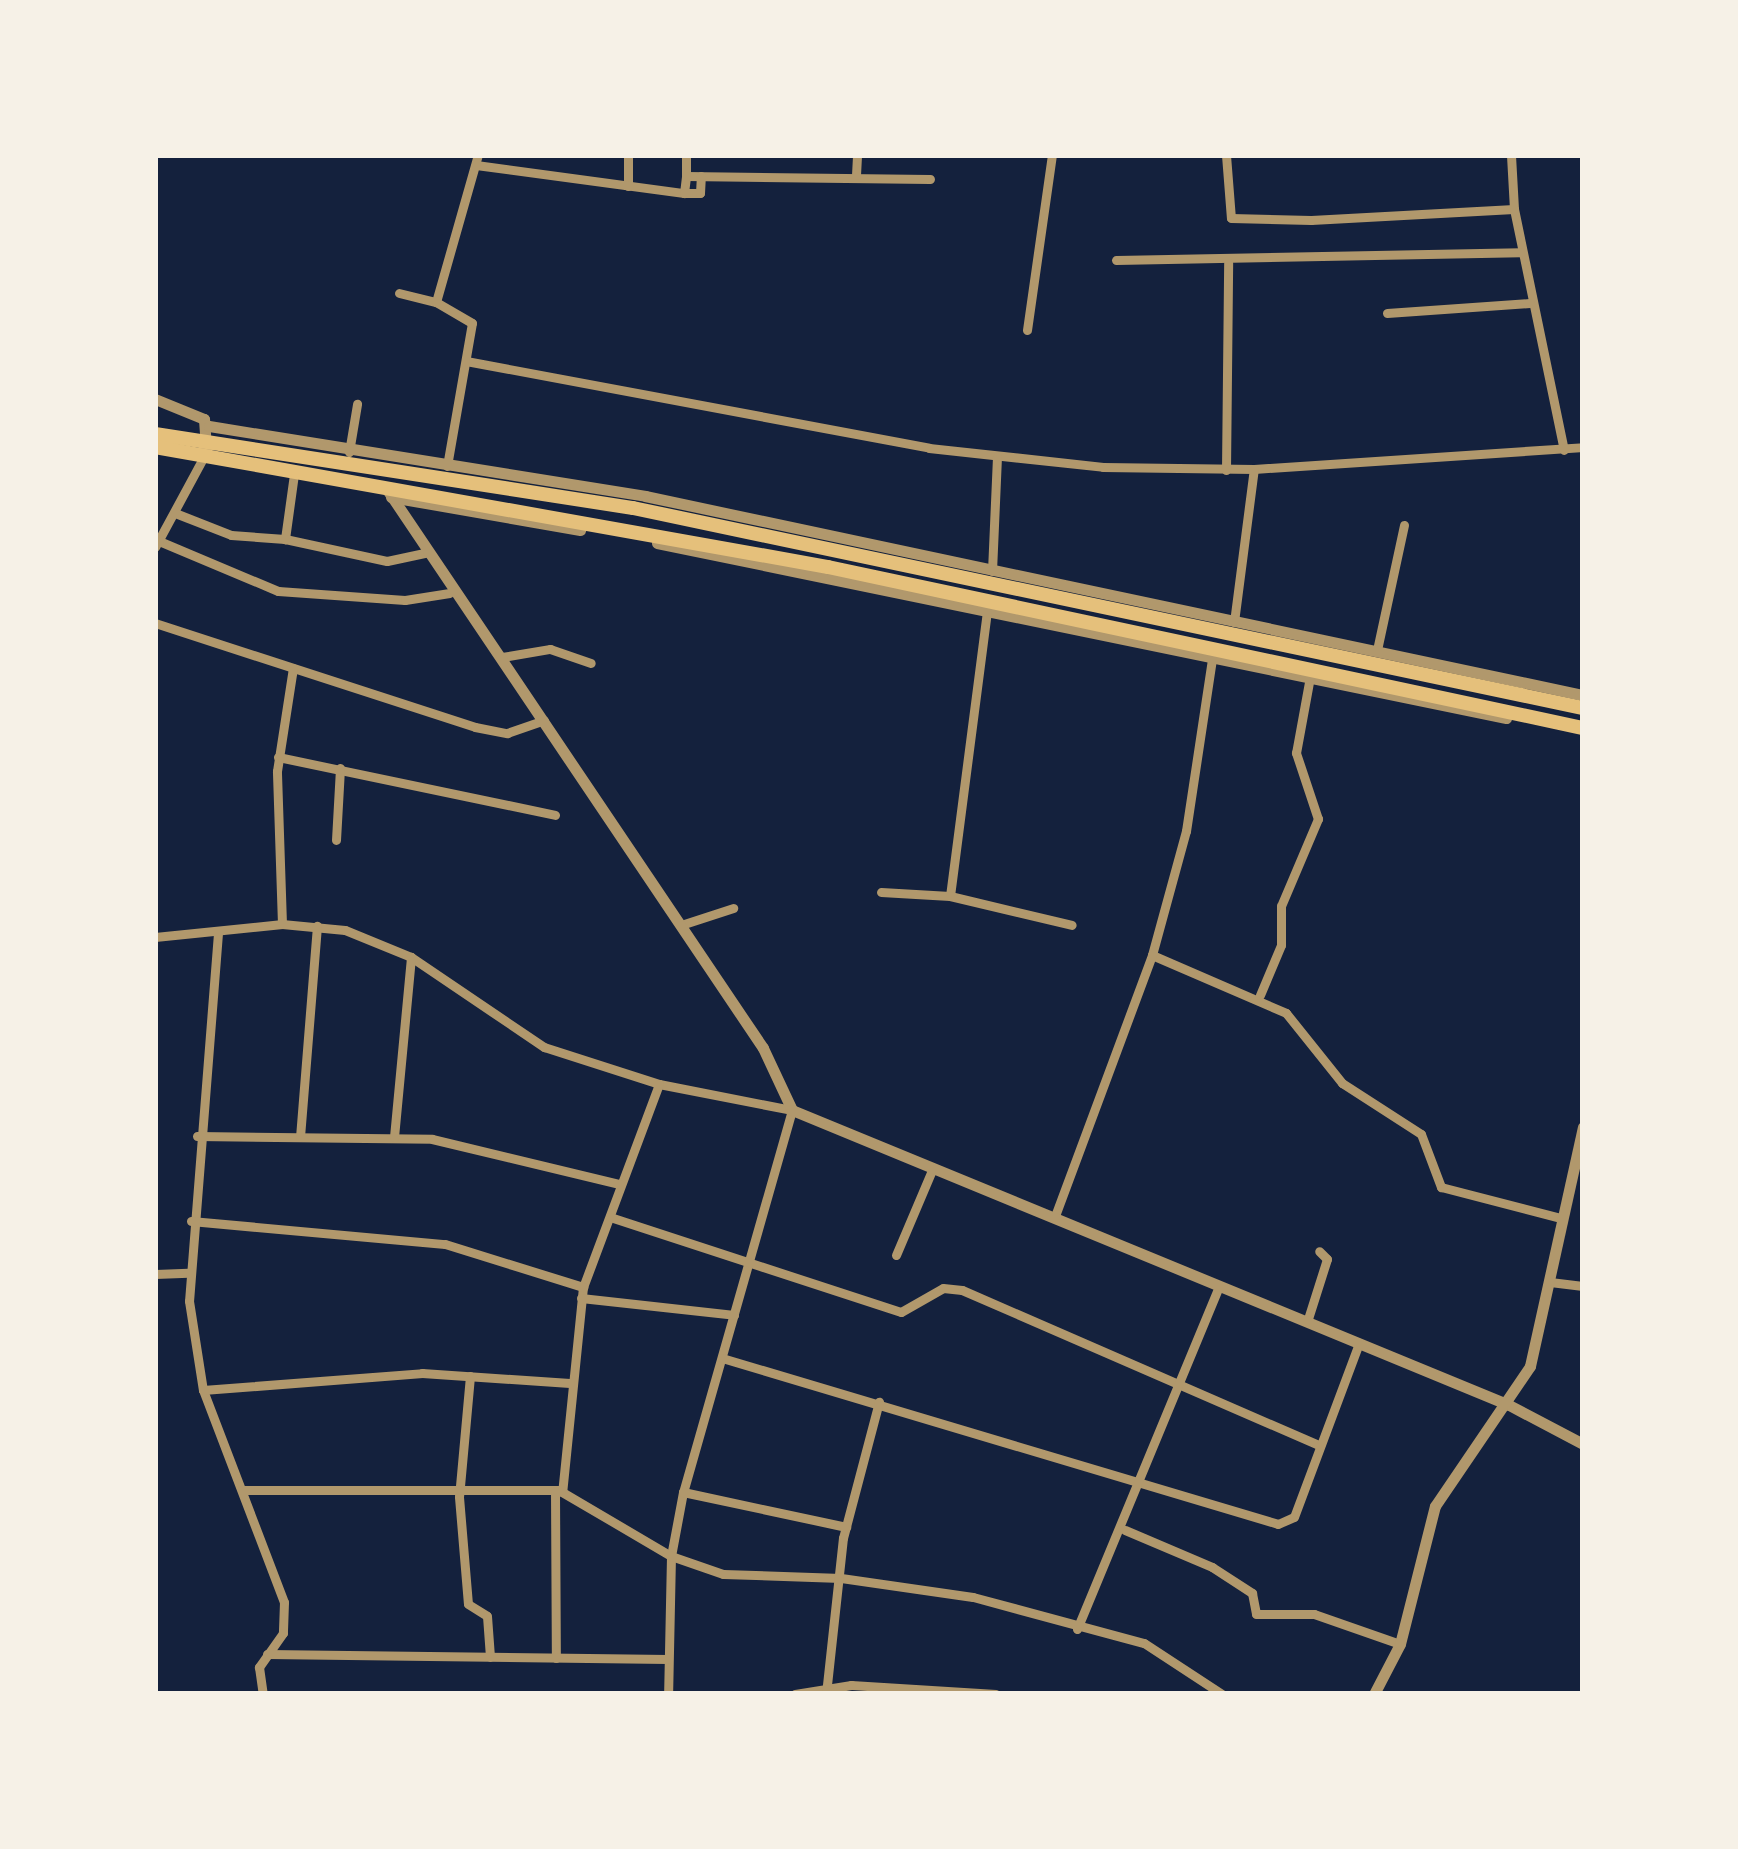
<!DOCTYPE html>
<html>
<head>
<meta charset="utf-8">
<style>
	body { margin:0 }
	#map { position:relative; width:1738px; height:1849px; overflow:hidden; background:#14213d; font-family:"Varela Round",sans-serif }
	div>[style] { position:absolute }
	.minor>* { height:9px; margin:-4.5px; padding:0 4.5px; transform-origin:4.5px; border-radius:4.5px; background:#b1986c }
	.tertiary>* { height:11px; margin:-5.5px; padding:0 5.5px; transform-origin:5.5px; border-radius:5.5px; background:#b1986c }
	.trunk>* { height:14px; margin:-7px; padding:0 7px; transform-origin:7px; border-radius:7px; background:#e5c07b }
	span { translate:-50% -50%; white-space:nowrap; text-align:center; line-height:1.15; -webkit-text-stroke:9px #f6f1e7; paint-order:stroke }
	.frame { position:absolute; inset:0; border:158px solid #f6f1e7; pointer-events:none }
</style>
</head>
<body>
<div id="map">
	<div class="minor">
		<i style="left:628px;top:155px;width:31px;rotate:90deg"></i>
		<i style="left:686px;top:155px;width:21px;rotate:90deg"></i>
		<i style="left:686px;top:176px;width:244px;rotate:0.7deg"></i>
		<i style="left:1226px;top:155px;width:63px;rotate:85.5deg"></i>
		<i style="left:1231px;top:218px;width:80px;rotate:1.4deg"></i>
		<i style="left:1311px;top:220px;width:203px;rotate:-3.1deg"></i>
		<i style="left:1514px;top:209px;width:54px;rotate:-93.2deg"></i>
		<i style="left:476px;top:165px;width:210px;rotate:7.7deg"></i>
		<i style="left:684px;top:193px;width:17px;rotate:-83deg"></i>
		<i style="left:856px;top:175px;width:20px;rotate:-87deg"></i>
		<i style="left:684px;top:193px;width:16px"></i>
		<i style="left:700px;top:193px;width:17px;rotate:-87deg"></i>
		<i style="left:1514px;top:209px;width:246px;rotate:78.3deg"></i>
		<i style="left:1116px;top:260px;width:404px;rotate:-1.1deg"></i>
		<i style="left:399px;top:293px;width:38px;rotate:14deg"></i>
		<i style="left:1387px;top:313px;width:143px;rotate:-4deg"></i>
		<i style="left:1027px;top:330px;width:177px;rotate:-81.9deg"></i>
		<i style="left:466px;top:361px;width:471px;rotate:10.6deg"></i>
		<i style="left:929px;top:448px;width:175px;rotate:6.2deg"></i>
		<i style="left:1103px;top:467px;width:151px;rotate:0.8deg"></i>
		<i style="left:1254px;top:469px;width:330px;rotate:-3.8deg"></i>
		<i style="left:349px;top:452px;width:49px;rotate:-80.5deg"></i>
		<i style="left:447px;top:466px;width:145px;rotate:-80.1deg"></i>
		<i style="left:472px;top:323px;width:42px;rotate:-149.7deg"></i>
		<i style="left:436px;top:302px;width:153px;rotate:-74.1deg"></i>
		<i style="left:1226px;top:470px;width:207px;rotate:-89.4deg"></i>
		<i style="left:294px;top:474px;width:66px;rotate:97.9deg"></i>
		<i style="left:285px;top:539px;width:104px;rotate:12.2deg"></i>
		<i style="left:387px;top:561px;width:43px;rotate:-12.1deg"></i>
		<i style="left:175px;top:513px;width:60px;rotate:21.4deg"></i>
		<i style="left:231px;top:535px;width:54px;rotate:4.2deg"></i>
		<i style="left:159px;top:541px;width:129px;rotate:22.8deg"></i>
		<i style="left:278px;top:591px;width:127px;rotate:4.1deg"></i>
		<i style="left:405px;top:600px;width:45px;rotate:-9deg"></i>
		<i style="left:155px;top:547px;width:99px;rotate:-61.6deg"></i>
		<i style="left:992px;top:571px;width:114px;rotate:-87.5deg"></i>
		<i style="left:987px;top:611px;width:287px;rotate:97.4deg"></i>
		<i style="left:950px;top:896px;width:125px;rotate:13.4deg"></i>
		<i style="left:1234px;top:622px;width:154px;rotate:-82.6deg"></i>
		<i style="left:155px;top:623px;width:336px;rotate:18deg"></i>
		<i style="left:475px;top:727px;width:33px;rotate:11deg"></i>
		<i style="left:507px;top:733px;width:39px;rotate:-19deg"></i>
		<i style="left:1377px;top:650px;width:128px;rotate:-77.8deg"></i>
		<i style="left:502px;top:657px;width:49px;rotate:-9.5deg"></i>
		<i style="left:550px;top:649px;width:43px;rotate:18.9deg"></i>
		<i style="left:278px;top:757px;width:283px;rotate:11.8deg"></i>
		<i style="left:336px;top:840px;width:72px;rotate:-86.8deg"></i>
		<i style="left:881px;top:892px;width:69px;rotate:3.3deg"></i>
		<i style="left:282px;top:924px;width:153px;rotate:-91.9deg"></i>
		<i style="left:277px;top:771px;width:104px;rotate:-81.2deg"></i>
		<i style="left:681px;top:925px;width:55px;rotate:-18.1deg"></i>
		<i style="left:218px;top:933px;width:369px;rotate:94.5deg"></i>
		<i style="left:189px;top:1301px;width:90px;rotate:81.1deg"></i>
		<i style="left:203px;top:1390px;width:227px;rotate:69.1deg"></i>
		<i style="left:284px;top:1602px;width:31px;rotate:92deg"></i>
		<i style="left:283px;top:1633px;width:42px;rotate:125.2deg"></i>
		<i style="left:259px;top:1667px;width:27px;rotate:82deg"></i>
		<i style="left:155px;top:937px;width:128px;rotate:-5.8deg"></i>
		<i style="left:282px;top:924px;width:63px;rotate:5.4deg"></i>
		<i style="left:345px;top:930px;width:71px;rotate:22.2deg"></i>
		<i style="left:411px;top:957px;width:161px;rotate:34.1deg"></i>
		<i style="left:544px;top:1047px;width:121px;rotate:17.8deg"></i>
		<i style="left:659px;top:1084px;width:136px;rotate:11.1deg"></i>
		<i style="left:792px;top:1110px;width:397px;rotate:105.9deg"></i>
		<i style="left:683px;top:1492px;width:65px;rotate:100.6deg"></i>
		<i style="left:671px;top:1556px;width:138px;rotate:91.2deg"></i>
		<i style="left:1152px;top:955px;width:146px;rotate:23.4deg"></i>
		<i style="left:1286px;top:1013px;width:90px;rotate:51.3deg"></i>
		<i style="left:1342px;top:1083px;width:94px;rotate:32.8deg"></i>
		<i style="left:1421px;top:1134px;width:57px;rotate:69.3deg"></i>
		<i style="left:1441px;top:1187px;width:124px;rotate:14.5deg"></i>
		<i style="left:1260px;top:995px;width:54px;rotate:-67.2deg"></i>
		<i style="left:1281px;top:945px;width:39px;rotate:-90deg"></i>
		<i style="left:1281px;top:906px;width:95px;rotate:-67deg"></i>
		<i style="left:1318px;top:819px;width:70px;rotate:-108.4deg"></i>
		<i style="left:1296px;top:753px;width:72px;rotate:-79.6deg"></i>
		<i style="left:659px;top:1084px;width:217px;rotate:110.5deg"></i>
		<i style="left:583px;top:1287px;width:206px;rotate:95.8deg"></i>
		<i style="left:562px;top:1492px;width:126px;rotate:30.4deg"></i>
		<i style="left:671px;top:1556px;width:55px;rotate:19.1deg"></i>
		<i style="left:723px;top:1574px;width:118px;rotate:1.9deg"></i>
		<i style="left:841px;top:1578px;width:133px;rotate:8.2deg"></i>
		<i style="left:973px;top:1597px;width:177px;rotate:15.1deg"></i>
		<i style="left:1144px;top:1643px;width:93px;rotate:33.2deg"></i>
		<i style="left:197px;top:1136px;width:235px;rotate:0.7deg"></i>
		<i style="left:432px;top:1139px;width:193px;rotate:13.5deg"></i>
		<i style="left:300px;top:1137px;width:212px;rotate:-85.4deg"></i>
		<i style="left:394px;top:1137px;width:181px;rotate:-84.6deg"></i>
		<i style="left:1055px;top:1216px;width:278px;rotate:-69.6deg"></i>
		<i style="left:1152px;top:955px;width:129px;rotate:-74.7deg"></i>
		<i style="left:1186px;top:831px;width:173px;rotate:-81.4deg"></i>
		<i style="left:610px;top:1217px;width:306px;rotate:18.1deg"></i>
		<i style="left:901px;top:1312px;width:48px;rotate:-29.7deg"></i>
		<i style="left:943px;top:1288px;width:19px;rotate:6deg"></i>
		<i style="left:962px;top:1290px;width:388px;rotate:23.5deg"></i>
		<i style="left:191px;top:1221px;width:255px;rotate:5.2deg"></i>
		<i style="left:445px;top:1244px;width:145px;rotate:17.3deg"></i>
		<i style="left:896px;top:1255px;width:95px;rotate:-67deg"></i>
		<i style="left:155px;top:1274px;width:33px;rotate:-2deg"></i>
		<i style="left:1550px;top:1282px;width:33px;rotate:7deg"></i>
		<i style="left:581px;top:1298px;width:154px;rotate:6.3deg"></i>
		<i style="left:1307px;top:1322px;width:66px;rotate:-72.4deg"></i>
		<i style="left:1327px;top:1259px;width:11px;rotate:-135deg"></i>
		<i style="left:722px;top:1358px;width:580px;rotate:16.62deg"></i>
		<i style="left:1278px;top:1524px;width:17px;rotate:-24deg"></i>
		<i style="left:1294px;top:1517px;width:186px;rotate:-69.5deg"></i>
		<i style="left:470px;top:1376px;width:121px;rotate:95.2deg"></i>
		<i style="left:459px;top:1497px;width:107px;rotate:85.2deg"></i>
		<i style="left:468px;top:1604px;width:22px;rotate:32deg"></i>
		<i style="left:487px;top:1616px;width:41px;rotate:85.8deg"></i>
		<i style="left:203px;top:1390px;width:220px;rotate:-4.4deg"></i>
		<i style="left:422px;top:1373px;width:148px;rotate:3.9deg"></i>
		<i style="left:242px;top:1490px;width:319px"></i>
		<i style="left:555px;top:1491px;width:167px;rotate:89.7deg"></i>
		<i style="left:683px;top:1492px;width:167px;rotate:12.1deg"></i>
		<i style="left:1125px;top:1530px;width:95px;rotate:23deg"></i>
		<i style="left:1212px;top:1567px;width:48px;rotate:33deg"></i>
		<i style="left:1252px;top:1593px;width:21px;rotate:79deg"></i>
		<i style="left:1256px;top:1614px;width:58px"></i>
		<i style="left:1314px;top:1614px;width:91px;rotate:19.2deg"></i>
		<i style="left:1077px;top:1629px;width:370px;rotate:-67.5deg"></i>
		<i style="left:267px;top:1654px;width:401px;rotate:0.7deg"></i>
		<i style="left:795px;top:1694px;width:57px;rotate:-9.1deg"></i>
		<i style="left:851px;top:1685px;width:145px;rotate:3.6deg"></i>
		<i style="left:826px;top:1694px;width:157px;rotate:-83.8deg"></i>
		<i style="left:843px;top:1538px;width:141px;rotate:-75.2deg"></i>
	</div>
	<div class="tertiary">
		<i style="left:155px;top:399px;width:53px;rotate:22.2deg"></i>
		<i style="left:204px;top:419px;width:31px;rotate:86deg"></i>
		<i style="left:209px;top:426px;width:442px;rotate:9.1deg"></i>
		<i style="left:645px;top:496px;width:959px;rotate:11.98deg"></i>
		<i style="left:386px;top:488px;width:675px;rotate:56.05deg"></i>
		<i style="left:763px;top:1048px;width:68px;rotate:64.9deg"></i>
		<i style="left:792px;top:1110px;width:775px;rotate:22.36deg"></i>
		<i style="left:1509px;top:1405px;width:84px;rotate:27.8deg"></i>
		<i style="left:391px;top:497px;width:192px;rotate:9.9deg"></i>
		<i style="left:657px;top:543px;width:867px;rotate:11.65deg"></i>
		<i style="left:1374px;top:1694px;width:56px;rotate:-62.5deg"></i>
		<i style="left:1400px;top:1644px;width:142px;rotate:-75.8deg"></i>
		<i style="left:1435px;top:1506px;width:169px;rotate:-55.8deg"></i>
		<i style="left:1530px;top:1366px;width:245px;rotate:-77.5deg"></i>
	</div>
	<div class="trunk">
		<i style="left:155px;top:434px;width:484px;rotate:8.8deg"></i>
		<i style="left:633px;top:508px;width:971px;rotate:11.89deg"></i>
		<i style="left:155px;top:447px;width:684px;rotate:10.11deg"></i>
		<i style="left:828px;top:567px;width:772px;rotate:12.04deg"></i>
	</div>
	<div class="frame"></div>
</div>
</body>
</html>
